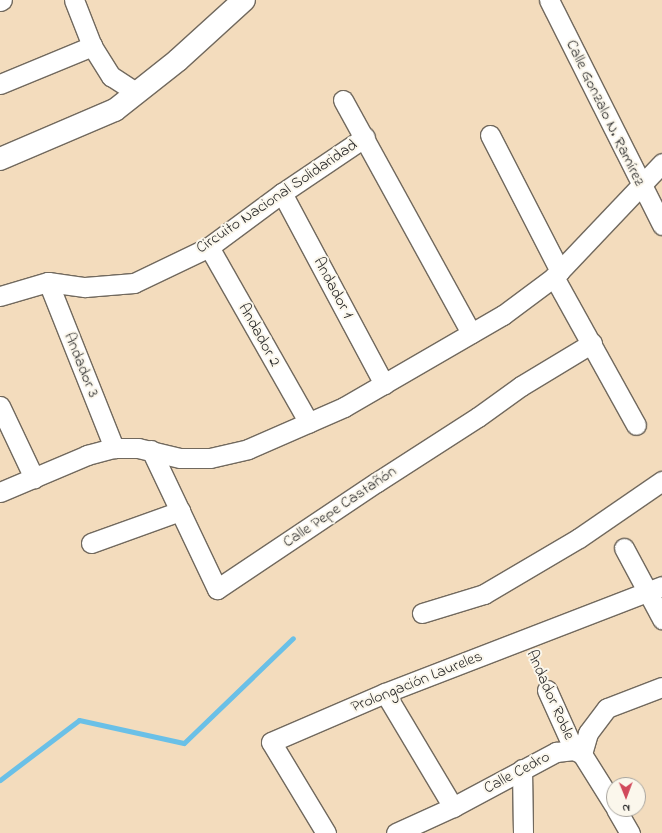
<!DOCTYPE html>
<html>
<head>
<meta charset="utf-8">
<style>
	body { margin:0 }
	#map { position:relative; width:662px; height:833px; overflow:hidden; background:#f3dcbd; font-family:"Indie Flower",sans-serif }
	div>[style] { position:absolute }
	.stream>* { height:5px; margin:-2.5px; padding:0 2.5px; transform-origin:2.5px; border-radius:2.5px; background:#6ac0e7 }
	.path>* { height:2.5px; margin-top:-1.25px; transform-origin:0; background:repeating-linear-gradient(90deg,#71695e 0 1px,transparent 0 4px) }
	.roads { filter:drop-shadow(1px 0 #71695e) drop-shadow(-1px 0 #71695e) drop-shadow(0 1px #71695e) drop-shadow(0 -1px #71695e) }
	.minor>* { height:19px; margin:-9.5px; padding:0 9.5px; transform-origin:9.5px; border-radius:9.5px; background:#fff }
	.tertiary>* { height:22px; margin:-11px; padding:0 11px; transform-origin:11px; border-radius:11px; background:#fff }
	span { translate:-50% -50%; white-space:nowrap; text-align:center; line-height:1.15; -webkit-text-stroke:4px #fbf7ec; paint-order:stroke }
	.street-label { font-size:16px; color:#2b2b2b }
	.north { position:absolute; left:606px; top:777px; width:40px; height:40px; box-sizing:border-box; background:#fbf7ec; border:1px solid #a8a59f; border-radius:50%; rotate:179deg; font-size:11px; font-weight:700; line-height:16px; text-align:center; color:#2b2b2b }
	.north::after { content:''; display:block; margin:auto; width:14px; height:18px; background:#d1495b; clip-path:polygon(50% 0,100% 100%,50% 72%,0 100%) }
</style>
</head>
<body>
<div id="map">
	<div class="stream">
		<i style="left:0;top:780px;width:99px;rotate:-37.2deg"></i>
		<i style="left:79px;top:720px;width:107px;rotate:12.4deg"></i>
		<i style="left:184px;top:743px;width:151px;rotate:-43.9deg"></i>
	</div>
	<div class="path">
		<i style="left:531px;top:654px;width:23px;rotate:65deg"></i>
	</div>
	<div class="roads">
		<div class="minor">
			<i style="left:74px;top:0;width:49px;rotate:68.6deg"></i>
			<i style="left:92px;top:46px;width:36px;rotate:58deg"></i>
			<i style="left:111px;top:76px;width:31px;rotate:33deg"></i>
			<i style="left:549px;top:0;width:252px;rotate:63.3deg"></i>
			<i style="left:0;top:1px;width:2px;rotate:-27deg"></i>
			<i style="left:0;top:84px;width:100px;rotate:-22.4deg"></i>
			<i style="left:343px;top:100px;width:266px;rotate:61.2deg"></i>
			<i style="left:490px;top:135px;width:153px;rotate:62.8deg"></i>
			<i style="left:282px;top:193px;width:217px;rotate:61.9deg"></i>
			<i style="left:209px;top:247px;width:202px;rotate:60.4deg"></i>
			<i style="left:554px;top:277px;width:169px;rotate:61deg"></i>
			<i style="left:48px;top:282px;width:179px;rotate:68.3deg"></i>
			<i style="left:0;top:296px;width:50px;rotate:-16.3deg"></i>
			<i style="left:48px;top:282px;width:37px;rotate:8deg"></i>
			<i style="left:85px;top:287px;width:49px;rotate:-4.7deg"></i>
			<i style="left:134px;top:283px;width:83px;rotate:-25.6deg"></i>
			<i style="left:209px;top:247px;width:91px;rotate:-36.5deg"></i>
			<i style="left:282px;top:193px;width:100px;rotate:-34deg"></i>
			<i style="left:0;top:406px;width:80px;rotate:64.7deg"></i>
			<i style="left:151px;top:450px;width:154px;rotate:64.6deg"></i>
			<i style="left:217px;top:589px;width:192px;rotate:-33.8deg"></i>
			<i style="left:377px;top:482px;width:120px;rotate:-32.8deg"></i>
			<i style="left:478px;top:417px;width:53px;rotate:-35.8deg"></i>
			<i style="left:521px;top:386px;width:83px;rotate:-31.2deg"></i>
			<i style="left:0;top:492px;width:95px;rotate:-23deg"></i>
			<i style="left:87px;top:455px;width:28px;rotate:-15deg"></i>
			<i style="left:114px;top:448px;width:24px"></i>
			<i style="left:138px;top:448px;width:43px;rotate:13.4deg"></i>
			<i style="left:180px;top:458px;width:30px"></i>
			<i style="left:210px;top:458px;width:39px;rotate:-13deg"></i>
			<i style="left:248px;top:449px;width:105px;rotate:-23.6deg"></i>
			<i style="left:344px;top:407px;width:184px;rotate:-30.1deg"></i>
			<i style="left:503px;top:315px;width:64px;rotate:-36.7deg"></i>
			<i style="left:554px;top:277px;width:157px;rotate:-46.5deg"></i>
			<i style="left:91px;top:543px;width:95px;rotate:-19.8deg"></i>
			<i style="left:624px;top:548px;width:81px;rotate:61.8deg"></i>
			<i style="left:422px;top:613px;width:65px;rotate:-17deg"></i>
			<i style="left:484px;top:594px;width:110px;rotate:-30.5deg"></i>
			<i style="left:579px;top:538px;width:101px;rotate:-34.5deg"></i>
			<i style="left:547px;top:690px;width:66px;rotate:65.8deg"></i>
			<i style="left:385px;top:693px;width:133px;rotate:59.2deg"></i>
			<i style="left:582px;top:754px;width:22px;rotate:-74deg"></i>
			<i style="left:588px;top:733px;width:31px;rotate:-53deg"></i>
			<i style="left:607px;top:708px;width:59px;rotate:-20.9deg"></i>
			<i style="left:522px;top:769px;width:64px;rotate:89.1deg"></i>
			<i style="left:616px;top:809px;width:28px;rotate:60deg"></i>
			<i style="left:326px;top:833px;width:106px;rotate:-121.1deg"></i>
			<i style="left:271px;top:742px;width:124px;rotate:-23.3deg"></i>
			<i style="left:385px;top:693px;width:297px;rotate:-21.1deg"></i>
			<i style="left:396px;top:833px;width:63px;rotate:-24.5deg"></i>
			<i style="left:453px;top:807px;width:117px;rotate:-28.1deg"></i>
			<i style="left:556px;top:752px;width:18px;rotate:-6deg"></i>
			<i style="left:574px;top:750px;width:9px;rotate:27deg"></i>
			<i style="left:582px;top:754px;width:60px;rotate:57.9deg"></i>
		</div>
		<div class="tertiary">
			<i style="left:0;top:159px;width:125px;rotate:-23.1deg"></i>
			<i style="left:115px;top:110px;width:80px;rotate:-38.4deg"></i>
			<i style="left:178px;top:60px;width:89px;rotate:-42.3deg"></i>
		</div>
	</div>
	<div class="street-label">
		<span style="left:605px;top:113px;rotate:64deg">Calle Gonzalo N. Ramírez</span>
		<span style="left:277px;top:197px;rotate:-34deg">Circuito Nacional Solidaridad</span>
		<span style="left:333px;top:288px;rotate:62deg">Andador 1</span>
		<span style="left:259px;top:335px;rotate:61deg">Andador 2</span>
		<span style="left:81px;top:365px;rotate:68deg">Andador 3</span>
		<span style="left:340px;top:507px;rotate:-34deg">Calle Pepe Castañón</span>
		<span style="left:417px;top:682px;rotate:-22deg">Prolongación Laureles</span>
		<span style="left:550px;top:695px;rotate:66deg">Andador Roble</span>
		<span style="left:517px;top:773px;rotate:-28deg">Calle Cedro</span>
	</div>
	<div class="north">N</div>
</div>
</body>
</html>
